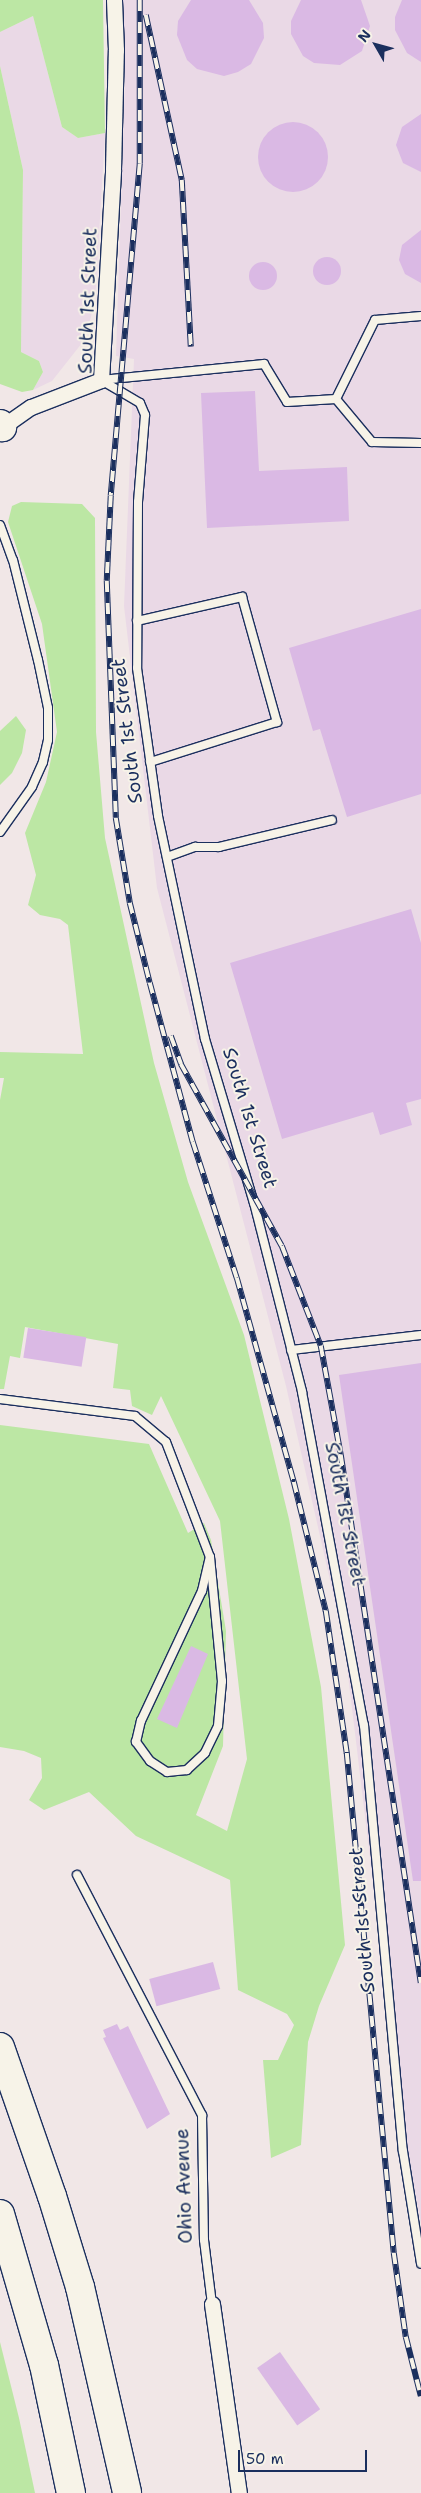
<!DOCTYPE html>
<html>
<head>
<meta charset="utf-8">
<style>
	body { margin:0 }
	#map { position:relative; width:421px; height:2493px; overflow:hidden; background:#f1e7e7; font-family:"Shantell Sans",sans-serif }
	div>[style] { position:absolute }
	.built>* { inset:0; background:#ead9e6 }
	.green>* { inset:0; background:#bce7a4 }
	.building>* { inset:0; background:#dab9e4; transform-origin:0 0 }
	.round { border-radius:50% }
	.roads { filter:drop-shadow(1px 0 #1b2f5e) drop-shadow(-1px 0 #1b2f5e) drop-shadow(0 1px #1b2f5e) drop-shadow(0 -1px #1b2f5e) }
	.service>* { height:8px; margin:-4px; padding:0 4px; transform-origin:4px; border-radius:4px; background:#f7f3e8 }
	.minor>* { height:15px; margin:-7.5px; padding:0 7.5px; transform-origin:7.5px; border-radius:7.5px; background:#f7f3e8 }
	.motorway>* { height:28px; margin:-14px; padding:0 14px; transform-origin:14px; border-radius:14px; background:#f7f3e8 }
	.rail>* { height:5.5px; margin-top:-2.75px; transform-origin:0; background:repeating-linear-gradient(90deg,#f7f3e8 0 11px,#1b2f5e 0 22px); box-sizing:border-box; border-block:1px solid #1b2f5e }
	span { translate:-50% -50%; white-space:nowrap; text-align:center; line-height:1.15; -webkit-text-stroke:4px #f7f3e8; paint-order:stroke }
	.street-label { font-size:19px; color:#1b2f5e }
	.north { position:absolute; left:351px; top:20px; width:50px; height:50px; -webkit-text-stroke:4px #f7f3e8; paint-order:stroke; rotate:308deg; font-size:14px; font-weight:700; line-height:20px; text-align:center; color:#1b2f5e }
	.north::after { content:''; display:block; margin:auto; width:18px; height:22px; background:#1b2f5e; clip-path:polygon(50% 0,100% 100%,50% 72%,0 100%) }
	.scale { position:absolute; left:238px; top:2450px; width:129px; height:22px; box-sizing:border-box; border:2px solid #1b2f5e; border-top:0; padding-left:6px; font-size:15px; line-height:18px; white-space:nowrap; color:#1b2f5e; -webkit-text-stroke:4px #f7f3e8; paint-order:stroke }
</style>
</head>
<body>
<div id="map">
	<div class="built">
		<i style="clip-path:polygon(122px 0,421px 0,421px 2224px,401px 2115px,344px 1642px,286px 1386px,157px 888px,124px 606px,134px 359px,116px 356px,125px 80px)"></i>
		<i style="clip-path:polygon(33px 16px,62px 127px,78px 138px,105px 133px,96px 286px,91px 317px,82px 343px,52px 381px,33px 390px,43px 372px,39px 361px,21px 352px,23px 170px,0 66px,0 32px)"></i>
	</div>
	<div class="green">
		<i style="clip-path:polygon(0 0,103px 0,105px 133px,78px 138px,62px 127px,33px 16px,0 32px)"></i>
		<i style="clip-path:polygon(0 66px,23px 170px,21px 352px,39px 361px,43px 372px,33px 390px,22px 392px,0 384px)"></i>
		<i style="clip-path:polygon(21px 502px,82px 504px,95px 518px,96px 732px,105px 838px,154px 1063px,188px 1182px,244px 1335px,289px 1519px,321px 1687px,345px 1945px,319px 2006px,308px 2042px,301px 2145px,271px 2158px,263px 2060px,278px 2060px,294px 2025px,287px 2014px,238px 1990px,230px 1880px,136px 1836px,89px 1792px,44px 1810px,29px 1800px,42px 1778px,41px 1758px,24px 1751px,0 1747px,0 1425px,149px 1444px,188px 1533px,204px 1523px,211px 1540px,226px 1631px,223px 1746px,196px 1815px,227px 1831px,247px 1759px,220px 1521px,161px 1396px,152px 1415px,132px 1406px,130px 1390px,113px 1388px,118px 1344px,25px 1327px,20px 1358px,10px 1356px,4px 1389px,0 1389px,0 1100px,4px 1078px,0 1078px,0 1052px,83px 1054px,68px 925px,60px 919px,40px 915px,28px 905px,36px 875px,25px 833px,46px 782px,57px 732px,42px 624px,8px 522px,12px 506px)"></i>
		<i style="clip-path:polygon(16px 716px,26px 730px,22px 753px,12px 773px,0 785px,0 731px)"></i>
		<i style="clip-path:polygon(0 2342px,19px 2418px,35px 2493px,0 2493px)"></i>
	</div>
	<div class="building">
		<i style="clip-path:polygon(191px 0,249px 0,263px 23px,264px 38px,251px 64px,238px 72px,224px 76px,197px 69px,187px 60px,177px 35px,178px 21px)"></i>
		<i style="clip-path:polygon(301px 0,361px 0,370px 26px,362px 51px,340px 65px,314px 63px,303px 56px,291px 34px,291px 21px)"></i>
		<i style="clip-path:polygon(402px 0,421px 0,421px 62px,407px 53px,395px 30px,395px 17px)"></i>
		<i style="clip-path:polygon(421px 114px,421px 172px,403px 163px,396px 145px,402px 127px)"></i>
		<i class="round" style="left:258px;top:122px;width:70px;height:70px"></i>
		<i style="clip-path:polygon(421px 230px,421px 283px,405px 274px,399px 260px,402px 245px)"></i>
		<i class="round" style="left:313px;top:257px;width:28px;height:28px"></i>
		<i class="round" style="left:249px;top:262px;width:28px;height:28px"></i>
		<i style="clip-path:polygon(255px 391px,259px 471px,347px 467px,349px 521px,207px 528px,201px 393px)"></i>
		<i style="clip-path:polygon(421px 609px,421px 794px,347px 817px,320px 729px,313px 731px,289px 648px)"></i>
		<i style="clip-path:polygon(411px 909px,421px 943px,421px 1099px,406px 1103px,412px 1125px,380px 1135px,373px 1112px,282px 1139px,230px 963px)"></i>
		<i style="left:28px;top:1328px;width:59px;height:30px;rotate:9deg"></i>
		<i style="clip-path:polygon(421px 1363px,421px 1881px,413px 1881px,339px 1375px)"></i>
		<i style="clip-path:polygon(191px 1646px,208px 1654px,177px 1728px,157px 1719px)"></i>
		<i style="left:213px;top:1962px;width:28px;height:66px;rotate:75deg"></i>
		<i style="clip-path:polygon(117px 2024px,120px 2030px,128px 2026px,170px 2114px,147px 2129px,103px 2038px,106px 2037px,103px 2030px)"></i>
		<i style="left:280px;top:2352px;width:70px;height:28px;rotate:55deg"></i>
	</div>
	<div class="roads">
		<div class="service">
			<i style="left:421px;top:316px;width:46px;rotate:175deg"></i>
			<i style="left:375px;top:320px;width:88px;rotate:116.3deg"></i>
			<i style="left:336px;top:399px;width:56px;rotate:50.1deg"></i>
			<i style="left:372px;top:442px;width:49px;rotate:1.2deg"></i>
			<i style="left:101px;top:380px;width:45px;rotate:30.5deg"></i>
			<i style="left:140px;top:403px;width:13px;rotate:67deg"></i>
			<i style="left:145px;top:415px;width:87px;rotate:94.6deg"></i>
			<i style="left:138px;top:502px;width:166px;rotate:90.3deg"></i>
			<i style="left:137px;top:668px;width:149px;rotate:81.9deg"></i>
			<i style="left:158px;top:816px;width:228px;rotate:78.1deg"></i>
			<i style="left:205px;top:1039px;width:171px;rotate:73.4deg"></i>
			<i style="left:254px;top:1203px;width:195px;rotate:75.7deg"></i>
			<i style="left:302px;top:1392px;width:339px;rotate:79.5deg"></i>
			<i style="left:364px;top:1725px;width:428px;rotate:84.8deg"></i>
			<i style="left:403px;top:2151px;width:114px;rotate:80.9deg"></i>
			<i style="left:101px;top:380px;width:164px;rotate:-5.6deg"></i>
			<i style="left:264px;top:364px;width:44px;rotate:58.8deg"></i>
			<i style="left:287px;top:402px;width:49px;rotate:-3.5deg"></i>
			<i style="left:0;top:525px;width:37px;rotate:70deg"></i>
			<i style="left:13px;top:560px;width:103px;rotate:76deg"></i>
			<i style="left:38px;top:660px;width:49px;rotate:78.2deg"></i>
			<i style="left:48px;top:708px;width:32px;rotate:90deg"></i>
			<i style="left:48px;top:740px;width:23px;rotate:103deg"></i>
			<i style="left:43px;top:762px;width:27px;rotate:114deg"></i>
			<i style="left:32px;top:787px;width:55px;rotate:125.4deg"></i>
			<i style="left:137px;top:621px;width:108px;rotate:-12.9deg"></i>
			<i style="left:242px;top:597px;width:130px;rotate:74.4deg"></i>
			<i style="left:277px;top:722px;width:133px;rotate:162.5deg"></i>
			<i style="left:167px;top:857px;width:30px;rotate:-20deg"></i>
			<i style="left:195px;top:847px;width:24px"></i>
			<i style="left:219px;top:847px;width:116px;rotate:-13.4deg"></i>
			<i style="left:291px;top:1350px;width:131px;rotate:-6.6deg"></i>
			<i style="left:0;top:1399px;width:136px;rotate:7.2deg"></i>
			<i style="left:135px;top:1416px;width:40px;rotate:40deg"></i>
			<i style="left:166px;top:1442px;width:123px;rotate:69.1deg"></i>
			<i style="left:210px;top:1557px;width:125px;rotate:84.5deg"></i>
			<i style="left:222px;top:1681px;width:45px;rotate:95.1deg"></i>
			<i style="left:218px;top:1726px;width:30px;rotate:116deg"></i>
			<i style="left:205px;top:1753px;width:25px;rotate:137deg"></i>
			<i style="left:187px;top:1770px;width:20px;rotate:174deg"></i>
			<i style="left:167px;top:1772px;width:20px;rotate:-147deg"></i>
			<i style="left:150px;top:1761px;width:24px;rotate:-126deg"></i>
			<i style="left:136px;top:1742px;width:22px;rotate:-77deg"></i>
			<i style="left:141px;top:1721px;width:144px;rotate:-64.9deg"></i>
			<i style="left:202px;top:1591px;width:35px;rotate:-77deg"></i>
			<i style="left:77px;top:1875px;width:271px;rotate:62.5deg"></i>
			<i style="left:202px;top:2115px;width:125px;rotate:89.1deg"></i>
			<i style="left:204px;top:2240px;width:64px;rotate:82.9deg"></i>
		</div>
		<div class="minor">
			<i style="left:2px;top:427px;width:35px;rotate:-35deg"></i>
			<i style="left:31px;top:407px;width:75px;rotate:-21.1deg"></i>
			<i style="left:101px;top:380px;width:211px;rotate:-86.7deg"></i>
			<i style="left:113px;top:169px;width:119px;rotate:-88.6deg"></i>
			<i style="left:116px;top:50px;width:50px;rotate:-92.3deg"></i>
			<i style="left:212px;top:2304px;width:191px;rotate:81.9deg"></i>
		</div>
		<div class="motorway">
			<i style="left:0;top:424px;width:4px;rotate:56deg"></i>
			<i style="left:0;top:2047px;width:158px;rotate:70.8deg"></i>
			<i style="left:52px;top:2196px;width:95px;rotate:72.9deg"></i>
			<i style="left:80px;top:2287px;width:211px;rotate:77.1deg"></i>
			<i style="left:0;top:2214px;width:157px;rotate:73.8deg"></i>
			<i style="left:44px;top:2365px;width:131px;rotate:78.1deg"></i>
		</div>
	</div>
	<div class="rail">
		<i style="left:140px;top:0;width:164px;rotate:90deg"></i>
		<i style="left:140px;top:164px;width:333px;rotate:95deg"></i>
		<i style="left:111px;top:496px;width:85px;rotate:92.7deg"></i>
		<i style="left:107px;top:581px;width:237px;rotate:87.8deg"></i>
		<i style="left:116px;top:818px;width:86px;rotate:80.6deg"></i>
		<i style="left:130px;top:903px;width:82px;rotate:76deg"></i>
		<i style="left:150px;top:983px;width:165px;rotate:74.9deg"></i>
		<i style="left:193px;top:1142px;width:143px;rotate:72.1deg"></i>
		<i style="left:237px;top:1278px;width:212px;rotate:74.4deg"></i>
		<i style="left:294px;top:1482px;width:133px;rotate:76.1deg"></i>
		<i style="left:326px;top:1611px;width:144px;rotate:81.6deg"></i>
		<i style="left:347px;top:1753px;width:502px;rotate:84.63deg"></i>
		<i style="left:394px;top:2253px;width:85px;rotate:81.9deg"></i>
		<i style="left:406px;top:2337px;width:61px;rotate:75.7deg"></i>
		<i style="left:146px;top:15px;width:169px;rotate:77.7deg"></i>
		<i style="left:182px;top:180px;width:167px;rotate:86.9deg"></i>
		<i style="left:171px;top:1036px;width:30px;rotate:70deg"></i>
		<i style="left:181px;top:1064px;width:208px;rotate:61deg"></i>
		<i style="left:282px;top:1246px;width:107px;rotate:68.7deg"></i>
		<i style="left:321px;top:1346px;width:111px;rotate:79.6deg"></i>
		<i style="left:341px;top:1455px;width:534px;rotate:81.38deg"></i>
	</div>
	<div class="street-label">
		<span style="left:88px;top:301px;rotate:-88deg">South 1st Street</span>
		<span style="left:127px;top:731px;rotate:-97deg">South 1st Street</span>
		<span style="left:250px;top:1118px;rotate:73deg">South 1st Street</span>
		<span style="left:345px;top:1514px;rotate:79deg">South 1st Street</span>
		<span style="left:362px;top:1920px;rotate:-95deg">South 1st Street</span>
		<span style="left:184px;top:2186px;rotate:-92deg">Ohio Avenue</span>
	</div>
	<div class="north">N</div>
	<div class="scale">50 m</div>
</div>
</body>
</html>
